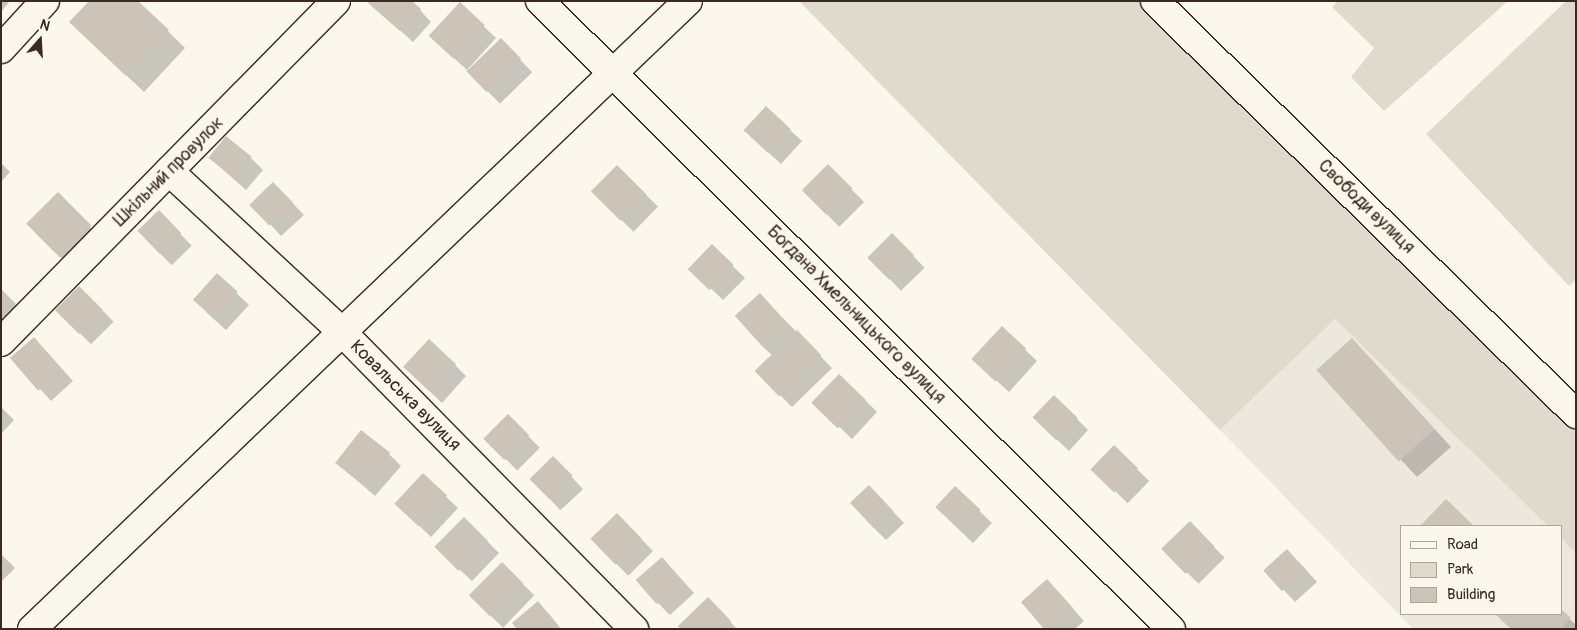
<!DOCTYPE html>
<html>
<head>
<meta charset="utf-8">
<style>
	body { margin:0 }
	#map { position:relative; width:1577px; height:630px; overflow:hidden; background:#fbf7ec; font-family:Pangolin,sans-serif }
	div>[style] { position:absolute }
	.built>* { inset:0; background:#ede8dd }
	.green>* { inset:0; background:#dfd9ce }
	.shadow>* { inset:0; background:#0003; transform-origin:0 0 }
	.building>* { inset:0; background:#ccc4b9; transform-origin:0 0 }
	.roads { filter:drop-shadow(1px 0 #3b2a1e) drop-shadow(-1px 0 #3b2a1e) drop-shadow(0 1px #3b2a1e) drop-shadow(0 -1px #3b2a1e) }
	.minor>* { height:28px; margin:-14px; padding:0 14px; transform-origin:14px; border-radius:14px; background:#fbf7ec }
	span { translate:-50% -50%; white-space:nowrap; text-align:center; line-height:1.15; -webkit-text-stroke:4.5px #fbf7ec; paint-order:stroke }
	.street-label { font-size:18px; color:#3b2a1e }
	.frame { position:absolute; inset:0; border:2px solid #3b2a1e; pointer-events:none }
	.legend { position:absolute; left:1400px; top:525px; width:162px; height:90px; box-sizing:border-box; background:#fbf7ec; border:1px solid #aea59a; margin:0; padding:6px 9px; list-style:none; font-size:15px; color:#3b2a1e }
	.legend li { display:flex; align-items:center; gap:10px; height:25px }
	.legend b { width:25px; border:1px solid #aea59a }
	.north { position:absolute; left:15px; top:15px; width:50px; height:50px; -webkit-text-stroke:4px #fbf7ec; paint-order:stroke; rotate:19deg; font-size:14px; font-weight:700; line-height:20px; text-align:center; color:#3b2a1e }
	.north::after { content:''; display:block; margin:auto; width:18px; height:22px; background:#3b2a1e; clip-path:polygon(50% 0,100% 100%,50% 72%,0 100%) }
</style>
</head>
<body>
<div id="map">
	<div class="built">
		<i style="clip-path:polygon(1335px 319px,1548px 526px,1401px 526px,1401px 614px,1561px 614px,1561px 539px,1576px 553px,1576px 629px,1413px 629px,1220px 430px)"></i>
	</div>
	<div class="green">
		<i style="clip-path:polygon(799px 1px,1155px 1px,1576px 414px,1576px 553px,1561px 539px,1561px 526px,1548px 526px,1335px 319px,1220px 430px)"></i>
		<i style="clip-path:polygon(1338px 1px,1508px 1px,1384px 111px,1351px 77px,1374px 48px,1332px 7px)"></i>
		<i style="clip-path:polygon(1566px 1px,1576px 1px,1576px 280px,1569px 286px,1426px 134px)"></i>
	</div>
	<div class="shadow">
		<i style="clip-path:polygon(1px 1px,10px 1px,1px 12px)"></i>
		<i style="clip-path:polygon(137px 1px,185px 48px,144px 92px,88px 39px)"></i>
		<i style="clip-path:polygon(460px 4px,496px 38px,467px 70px,443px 48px)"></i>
		<i style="clip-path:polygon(420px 10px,431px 22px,413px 42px,382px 14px)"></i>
		<i style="left:501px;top:40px;width:45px;height:45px;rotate:46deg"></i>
		<i style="clip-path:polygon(790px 130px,802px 141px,781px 164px,757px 142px)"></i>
		<i style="clip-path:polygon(210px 158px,251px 158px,263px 170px,246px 190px)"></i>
		<i style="clip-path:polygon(1px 163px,10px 172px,1px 182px)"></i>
		<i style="left:828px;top:166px;width:51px;height:35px;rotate:45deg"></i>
		<i style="left:617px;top:167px;width:57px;height:35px;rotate:44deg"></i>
		<i style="left:58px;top:194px;width:62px;height:42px;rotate:46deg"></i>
		<i style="clip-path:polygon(285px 195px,304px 215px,281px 236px,270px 224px)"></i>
		<i style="left:159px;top:212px;width:47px;height:28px;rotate:46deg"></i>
		<i style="left:892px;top:234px;width:47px;height:33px;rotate:46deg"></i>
		<i style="clip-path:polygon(712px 246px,745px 278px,723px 300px,702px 280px)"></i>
		<i style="clip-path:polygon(217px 275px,249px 305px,226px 330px,206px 312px)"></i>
		<i style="left:79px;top:287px;width:49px;height:32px;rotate:45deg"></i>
		<i style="clip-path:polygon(1px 290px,27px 316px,1px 337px)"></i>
		<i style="clip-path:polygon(772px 307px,832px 368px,792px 407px,757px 372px,773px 356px,763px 347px)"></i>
		<i style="clip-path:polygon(1002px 328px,1037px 361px,1009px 392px,985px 370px)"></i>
		<i style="clip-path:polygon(46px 351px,73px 381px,51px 401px,12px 358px)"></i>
		<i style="clip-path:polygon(1369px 357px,1451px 447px,1417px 477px,1318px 371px)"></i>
		<i style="clip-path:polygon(455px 365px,466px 376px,442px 403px,416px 378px)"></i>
		<i style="clip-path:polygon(865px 400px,877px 412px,852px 439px,826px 414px)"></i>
		<i style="clip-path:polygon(1px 407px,14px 420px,1px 434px)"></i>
		<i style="left:508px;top:416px;width:45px;height:32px;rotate:45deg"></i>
		<i style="clip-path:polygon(1077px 419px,1088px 430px,1069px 451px,1046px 429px)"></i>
		<i style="left:1114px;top:447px;width:49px;height:31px;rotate:44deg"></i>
		<i style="clip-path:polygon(389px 454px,401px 466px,375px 496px,336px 462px)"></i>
		<i style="left:553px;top:457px;width:44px;height:31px;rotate:47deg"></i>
		<i style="clip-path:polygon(423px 475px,458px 508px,431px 537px,408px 515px)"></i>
		<i style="clip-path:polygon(955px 488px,992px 523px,973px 543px,948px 519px)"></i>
		<i style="clip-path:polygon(881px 499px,904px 523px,886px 540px,874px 528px)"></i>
		<i style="clip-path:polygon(1446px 501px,1473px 526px,1422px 526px)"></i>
		<i style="left:617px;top:515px;width:51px;height:35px;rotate:45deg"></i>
		<i style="left:1190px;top:523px;width:49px;height:37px;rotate:45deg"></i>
		<i style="clip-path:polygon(487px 541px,499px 553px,472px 581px,448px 559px)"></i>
		<i style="clip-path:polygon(1px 554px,15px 568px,1px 582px)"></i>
		<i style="clip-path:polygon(1299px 562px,1317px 582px,1295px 602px,1265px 570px)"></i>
		<i style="left:502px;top:564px;width:45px;height:45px;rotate:44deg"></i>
		<i style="clip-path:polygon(673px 570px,694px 593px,670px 615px,658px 603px)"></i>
		<i style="clip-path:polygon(1058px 592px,1084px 621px,1075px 629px,1046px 629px)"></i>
		<i style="clip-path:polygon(538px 603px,550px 615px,561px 629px,519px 629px)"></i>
		<i style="clip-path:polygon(720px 611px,737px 629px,682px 629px)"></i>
		<i style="clip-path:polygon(1561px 611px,1576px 625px,1576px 629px,1512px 629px,1496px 614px,1561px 614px)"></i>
	</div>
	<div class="building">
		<i style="clip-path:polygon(89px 1px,138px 1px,169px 30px,126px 76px,69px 22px)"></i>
		<i style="clip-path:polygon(370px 1px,412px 1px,421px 9px,400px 31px,368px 3px)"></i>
		<i style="left:460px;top:2px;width:34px;height:46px;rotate:43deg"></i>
		<i style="left:501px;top:38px;width:29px;height:48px;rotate:46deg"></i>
		<i style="left:766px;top:106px;width:34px;height:33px;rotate:43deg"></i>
		<i style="left:226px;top:136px;width:33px;height:28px;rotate:39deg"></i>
		<i style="left:828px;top:164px;width:35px;height:37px;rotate:45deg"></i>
		<i style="left:617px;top:165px;width:42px;height:37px;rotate:45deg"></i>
		<i style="left:273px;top:182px;width:29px;height:33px;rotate:46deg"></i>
		<i style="left:58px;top:192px;width:47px;height:45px;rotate:45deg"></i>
		<i style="left:159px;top:210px;width:32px;height:30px;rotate:46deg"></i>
		<i style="left:892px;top:233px;width:31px;height:35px;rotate:45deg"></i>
		<i style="left:712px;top:244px;width:30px;height:35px;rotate:44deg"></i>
		<i style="left:217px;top:273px;width:28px;height:36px;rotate:42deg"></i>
		<i style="left:79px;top:286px;width:34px;height:34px;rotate:45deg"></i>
		<i style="clip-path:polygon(1px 289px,16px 304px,1px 319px)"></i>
		<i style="left:760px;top:293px;width:42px;height:34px;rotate:48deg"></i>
		<i style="left:1002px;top:326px;width:33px;height:45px;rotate:43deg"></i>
		<i style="left:797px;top:330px;width:35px;height:59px;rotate:46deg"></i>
		<i style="left:34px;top:337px;width:43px;height:32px;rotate:49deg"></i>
		<i style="left:1352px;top:338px;width:123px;height:48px;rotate:48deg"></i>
		<i style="left:429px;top:339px;width:37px;height:38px;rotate:43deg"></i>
		<i style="left:839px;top:374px;width:37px;height:40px;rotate:44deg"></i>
		<i style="left:1054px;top:395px;width:33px;height:31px;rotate:44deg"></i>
		<i style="left:508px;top:414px;width:30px;height:35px;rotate:45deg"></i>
		<i style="left:361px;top:430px;width:37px;height:42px;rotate:38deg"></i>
		<i style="left:1114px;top:445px;width:33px;height:34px;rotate:44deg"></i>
		<i style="left:553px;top:456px;width:28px;height:33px;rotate:45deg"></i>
		<i style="left:423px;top:473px;width:33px;height:42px;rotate:43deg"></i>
		<i style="left:869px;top:485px;width:35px;height:26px;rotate:47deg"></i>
		<i style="left:955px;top:486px;width:35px;height:29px;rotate:43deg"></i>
		<i style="clip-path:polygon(1446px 499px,1474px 526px,1420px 526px)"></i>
		<i style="left:617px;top:513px;width:36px;height:37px;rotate:46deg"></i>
		<i style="left:464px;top:517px;width:34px;height:42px;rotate:45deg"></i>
		<i style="left:1190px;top:521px;width:35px;height:40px;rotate:46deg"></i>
		<i style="left:1287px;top:549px;width:28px;height:32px;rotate:48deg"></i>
		<i style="left:662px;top:557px;width:32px;height:35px;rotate:49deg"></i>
		<i style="left:502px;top:562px;width:30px;height:47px;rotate:45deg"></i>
		<i style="clip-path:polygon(1047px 579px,1073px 608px,1050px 629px,1044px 629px,1021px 602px)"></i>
		<i style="clip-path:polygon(708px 597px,731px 621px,723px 629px,680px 629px,678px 626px)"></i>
		<i style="clip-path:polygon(538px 601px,557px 625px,552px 629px,517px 629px,512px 623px)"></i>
		<i style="clip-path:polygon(1561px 609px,1571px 618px,1560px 629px,1511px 629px,1495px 614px,1561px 614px)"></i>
	</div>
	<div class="roads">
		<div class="minor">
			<i style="left:540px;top:1px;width:890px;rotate:44.86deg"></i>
			<i style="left:1155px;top:1px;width:590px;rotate:44.45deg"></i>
			<i style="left:1px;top:49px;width:65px;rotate:-47.5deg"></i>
			<i style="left:169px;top:171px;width:236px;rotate:42.9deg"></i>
			<i style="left:342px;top:332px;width:417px;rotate:45.5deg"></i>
			<i style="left:1px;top:342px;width:478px;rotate:-45.5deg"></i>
			<i style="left:32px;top:629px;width:908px;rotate:-43.75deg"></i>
		</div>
	</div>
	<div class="street-label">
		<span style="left:169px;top:172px;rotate:-45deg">Шкільний провулок</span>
		<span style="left:1366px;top:207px;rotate:44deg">Свободи вулиця</span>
		<span style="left:856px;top:315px;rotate:45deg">Богдана Хмельницького вулиця</span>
		<span style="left:405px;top:396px;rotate:45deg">Ковальська вулиця</span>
	</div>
	<div class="frame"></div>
	<ul class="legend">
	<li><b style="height:6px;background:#fbf7ec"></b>Road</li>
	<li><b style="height:14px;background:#dfd9ce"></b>Park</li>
	<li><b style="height:14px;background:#ccc4b9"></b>Building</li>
	</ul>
	<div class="north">N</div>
</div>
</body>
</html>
